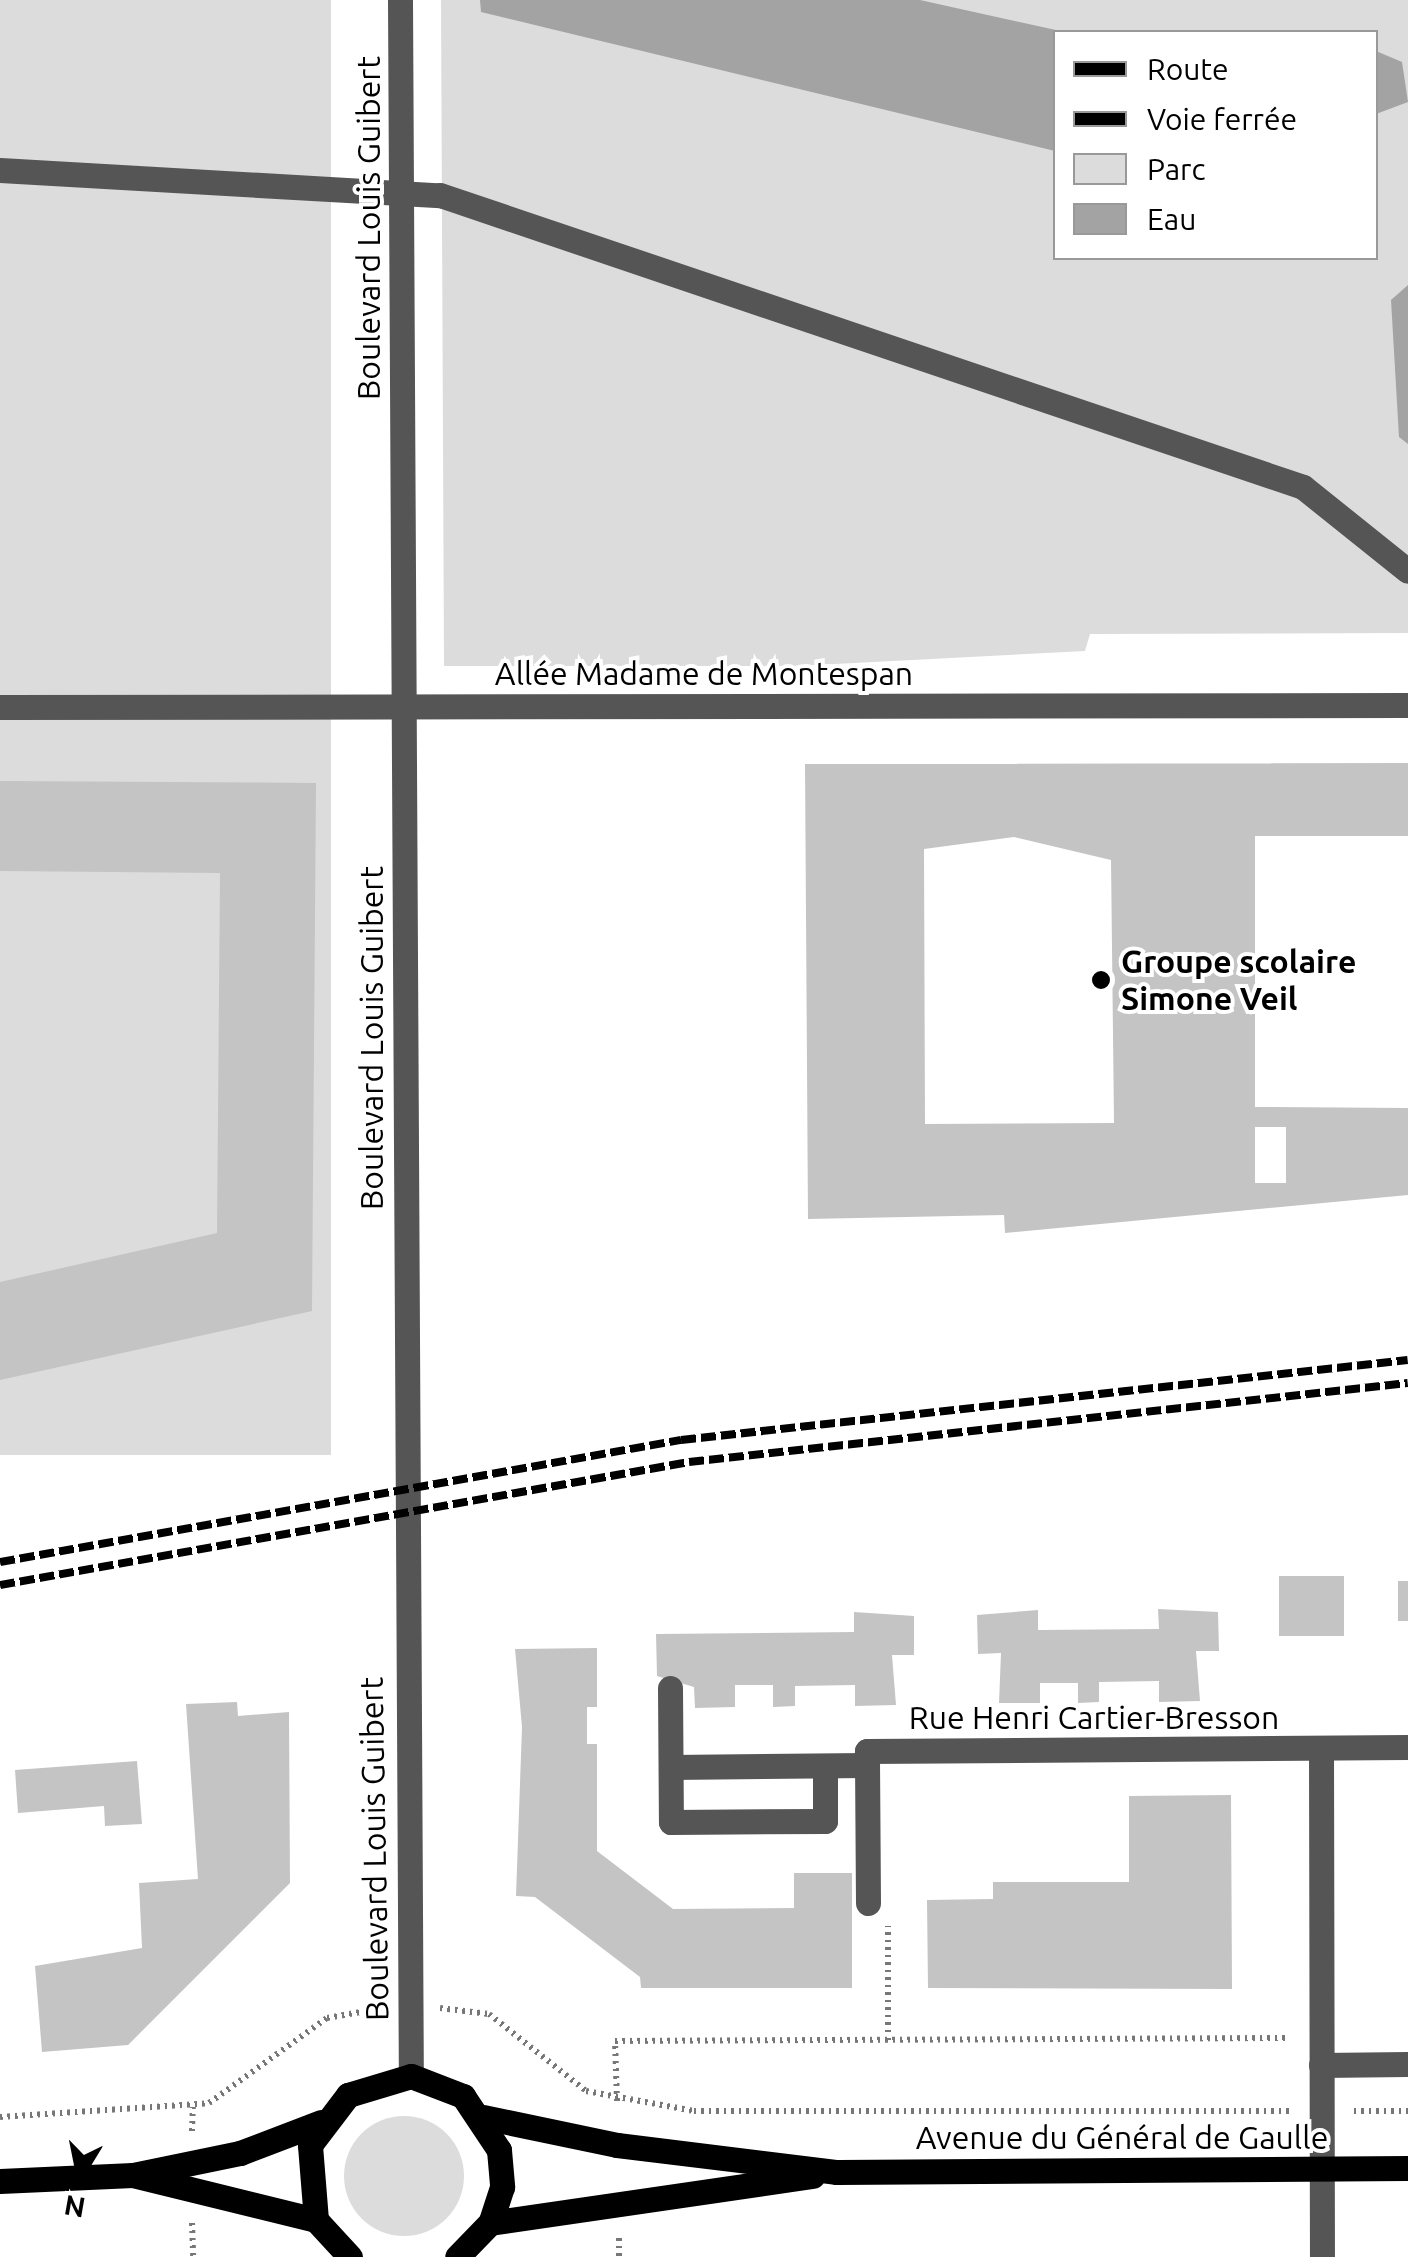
<!DOCTYPE html>
<html>
<head>
<meta charset="utf-8">
<style>
	body { margin:0 }
	#map { position:relative; width:1408px; height:2257px; overflow:hidden; background:#fff; font-family:Ubuntu,sans-serif }
	div>[style] { position:absolute }
	.green>* { inset:0; background:#dcdcdc; transform-origin:0 0 }
	.round { border-radius:50% }
	.water>* { inset:0; background:#a3a3a3 }
	.building>* { inset:0; background:#c4c4c4; transform-origin:0 0 }
	.path>* { height:6px; margin-top:-3px; transform-origin:0; background:repeating-linear-gradient(90deg,#777 0 2.5px,transparent 0 7.5px) }
	.minor>* { height:25px; margin:-12.5px; padding:0 12.5px; transform-origin:12.5px; border-radius:12.5px; background:#555 }
	.major>* { height:25px; margin:-12.5px; padding:0 12.5px; transform-origin:12.5px; border-radius:12.5px; background:#000 }
	.rail>* { height:8px; margin-top:-4px; transform-origin:0; background:repeating-linear-gradient(90deg,#000 0 15px,transparent 0 20px) }
	.dots>* { width:28px; height:28px; translate:-50% -50%; box-sizing:border-box; border:5px solid #fff; border-radius:50% }
	span { translate:-50% -50%; white-space:nowrap; text-align:center; line-height:1.15; -webkit-text-stroke:8px #fff; paint-order:stroke }
	.street-label { font-size:32px; color:#000 }
	.poi-label { font-size:32px; color:#000; font-weight:700 }
	.left { translate:0 -50%; text-align:left }
	.legend { position:absolute; left:1053px; top:30px; width:325px; height:230px; box-sizing:border-box; background:#fff; border:2px solid #999; margin:0; padding:12px 18px; list-style:none; font-size:30px; color:#000 }
	.legend li { display:flex; align-items:center; gap:20px; height:50px }
	.legend b { width:50px; border:2px solid #999 }
	.north { position:absolute; left:30px; top:2127px; width:100px; height:100px; -webkit-text-stroke:8px #fff; paint-order:stroke; rotate:190deg; font-size:28px; font-weight:700; line-height:40px; text-align:center; color:#000 }
	.north::after { content:''; display:block; margin:auto; width:35px; height:45px; background:#000; clip-path:polygon(50% 0,100% 100%,50% 72%,0 100%) }
</style>
</head>
<body>
<div id="map">
	<div class="green">
		<i style="left:0;top:0;width:331px;height:1455px"></i>
		<i style="clip-path:polygon(evenodd,441px 0,1408px 0,1408px 633px,1090px 634px,1085px 651px,797px 666px,444px 666px,441px 0,1056px 32px,1376px 32px,1376px 258px,1056px 258px,1056px 32px)"></i>
		<i class="round" style="left:344px;top:2116px;width:120px;height:120px"></i>
	</div>
	<div class="water">
		<i style="clip-path:polygon(480px 0,920px 0,1065px 32px,1056px 32px,1055px 151px,481px 12px)"></i>
		<i style="clip-path:polygon(1376px 51px,1402px 62px,1408px 102px,1376px 114px)"></i>
		<i style="clip-path:polygon(1408px 285px,1408px 444px,1399px 437px,1391px 300px)"></i>
	</div>
	<div class="building">
		<i style="clip-path:polygon(evenodd,1408px 763px,1408px 836px,1255px 836px,1255px 1107px,1408px 1108px,1408px 1195px,1005px 1233px,1004px 1215px,808px 1219px,805px 764px,1408px 763px,1014px 837px,1111px 860px,1114px 1123px,925px 1124px,924px 849px,1014px 837px,1408px 763px,1255px 1127px,1286px 1127px,1286px 1183px,1255px 1183px,1255px 1127px)"></i>
		<i style="clip-path:polygon(0 781px,316px 783px,312px 1311px,0 1380px,0 1282px,217px 1233px,220px 873px,0 871px)"></i>
		<i style="left:1344px;top:1576px;width:60px;height:65px;rotate:90deg"></i>
		<i style="left:1398px;top:1581px;width:10px;height:40px"></i>
		<i style="clip-path:polygon(1158px 1609px,1218px 1612px,1219px 1651px,1196px 1651px,1200px 1701px,1159px 1702px,1159px 1681px,1099px 1682px,1099px 1702px,1078px 1703px,1078px 1683px,1040px 1683px,1040px 1703px,999px 1703px,1001px 1653px,978px 1654px,977px 1615px,1038px 1610px,1038px 1630px,1159px 1629px)"></i>
		<i style="clip-path:polygon(854px 1612px,914px 1616px,914px 1655px,892px 1655px,896px 1705px,855px 1706px,855px 1685px,795px 1686px,795px 1706px,773px 1707px,773px 1685px,735px 1685px,735px 1707px,695px 1708px,694px 1687px,657px 1676px,656px 1634px,854px 1632px)"></i>
		<i style="clip-path:polygon(597px 1648px,597px 1707px,587px 1707px,587px 1744px,597px 1744px,597px 1851px,673px 1909px,794px 1908px,794px 1873px,852px 1873px,852px 1988px,641px 1988px,640px 1977px,535px 1897px,516px 1896px,522px 1727px,515px 1649px)"></i>
		<i style="clip-path:polygon(237px 1702px,238px 1716px,289px 1712px,290px 1883px,128px 2045px,42px 2052px,35px 1966px,142px 1948px,139px 1883px,198px 1879px,186px 1704px)"></i>
		<i style="clip-path:polygon(137px 1761px,142px 1824px,105px 1826px,104px 1806px,18px 1813px,15px 1770px)"></i>
		<i style="clip-path:polygon(1231px 1795px,1232px 1989px,928px 1988px,927px 1900px,993px 1899px,993px 1882px,1129px 1882px,1129px 1796px)"></i>
	</div>
	<div class="path">
		<i style="left:440px;top:2008px;width:49px;rotate:7deg"></i>
		<i style="left:489px;top:2014px;width:124px;rotate:38.4deg"></i>
		<i style="left:586px;top:2091px;width:110px;rotate:10.5deg"></i>
		<i style="left:694px;top:2111px;width:598px"></i>
		<i style="left:888px;top:2040px;width:114px;rotate:-90deg"></i>
		<i style="left:617px;top:2101px;width:60px;rotate:-91.9deg"></i>
		<i style="left:615px;top:2041px;width:673px;rotate:-0.26deg"></i>
		<i style="left:1354px;top:2111px;width:54px"></i>
		<i style="left:0;top:2117px;width:209px;rotate:-3.8deg"></i>
		<i style="left:209px;top:2103px;width:145px;rotate:-35.8deg"></i>
		<i style="left:327px;top:2018px;width:51px;rotate:-10.2deg"></i>
		<i style="left:192px;top:2131px;width:24px;rotate:-88deg"></i>
		<i style="left:192px;top:2223px;width:34px;rotate:88deg"></i>
		<i style="left:619px;top:2238px;width:19px;rotate:90deg"></i>
	</div>
	<div class="minor">
		<i style="left:400px;top:0;width:2076px;rotate:89.7deg"></i>
		<i style="left:0;top:170px;width:441px;rotate:3.3deg"></i>
		<i style="left:440px;top:195px;width:911px;rotate:18.69deg"></i>
		<i style="left:1303px;top:487px;width:134px;rotate:38.7deg"></i>
		<i style="left:0;top:707px;width:1408px;rotate:-0.08deg"></i>
		<i style="left:670px;top:1688px;width:134px;rotate:89.6deg"></i>
		<i style="left:671px;top:1822px;width:154px;rotate:-0.4deg"></i>
		<i style="left:825px;top:1821px;width:55px;rotate:-90deg"></i>
		<i style="left:1321px;top:1748px;width:509px;rotate:89.89deg"></i>
		<i style="left:671px;top:1767px;width:195px;rotate:-0.6deg"></i>
		<i style="left:868px;top:1903px;width:152px;rotate:-90.4deg"></i>
		<i style="left:867px;top:1751px;width:541px;rotate:-0.42deg"></i>
		<i style="left:1321px;top:2065px;width:87px;rotate:-0.7deg"></i>
	</div>
	<div class="major">
		<i style="left:483px;top:2117px;width:137px;rotate:11.8deg"></i>
		<i style="left:617px;top:2145px;width:222px;rotate:7deg"></i>
		<i style="left:837px;top:2172px;width:571px;rotate:-0.4deg"></i>
		<i style="left:133px;top:2175px;width:188px;rotate:13.8deg"></i>
		<i style="left:0;top:2181px;width:133px;rotate:-2.6deg"></i>
		<i style="left:133px;top:2175px;width:109px;rotate:-11.6deg"></i>
		<i style="left:240px;top:2153px;width:87px;rotate:-20.9deg"></i>
		<i style="left:490px;top:2223px;width:326px;rotate:-8.3deg"></i>
		<i style="left:350px;top:2257px;width:50px;rotate:-132.6deg"></i>
		<i style="left:316px;top:2220px;width:75px;rotate:-94.6deg"></i>
		<i style="left:310px;top:2145px;width:63px;rotate:-52.8deg"></i>
		<i style="left:348px;top:2095px;width:66px;rotate:-16.8deg"></i>
		<i style="left:411px;top:2076px;width:56px;rotate:21deg"></i>
		<i style="left:463px;top:2096px;width:65px;rotate:56.3deg"></i>
		<i style="left:499px;top:2150px;width:37px;rotate:85deg"></i>
		<i style="left:502px;top:2187px;width:38px;rotate:108deg"></i>
		<i style="left:490px;top:2223px;width:47px;rotate:134.1deg"></i>
	</div>
	<div class="rail">
		<i style="left:0;top:1562px;width:692px;rotate:-10.16deg"></i>
		<i style="left:681px;top:1440px;width:731px;rotate:-6.28deg"></i>
		<i style="left:0;top:1585px;width:700px;rotate:-10.12deg"></i>
		<i style="left:689px;top:1462px;width:723px;rotate:-6.27deg"></i>
	</div>
	<div class="dots">
		<i style="left:1101px;top:980px;background:#000"></i>
	</div>
	<div class="street-label">
		<span style="left:368px;top:228px;rotate:-90deg">Boulevard Louis Guibert</span>
		<span style="left:704px;top:673px">Allée Madame de Montespan</span>
		<span style="left:371px;top:1038px;rotate:-90deg">Boulevard Louis Guibert</span>
		<span style="left:1094px;top:1717px">Rue Henri Cartier-Bresson</span>
		<span style="left:374px;top:1849px;rotate:-91deg">Boulevard Louis Guibert</span>
		<span style="left:1122px;top:2137px">Avenue du Général de Gaulle</span>
	</div>
	<div class="poi-label">
		<span class="left" style="left:1121px;top:980px">Groupe scolaire<br>Simone Veil</span>
	</div>
	<ul class="legend">
	<li><b style="height:12px;background:#000"></b>Route</li>
	<li><b style="height:12px;background:#000"></b>Voie ferrée</li>
	<li><b style="height:28px;background:#dcdcdc"></b>Parc</li>
	<li><b style="height:28px;background:#a3a3a3"></b>Eau</li>
	</ul>
	<div class="north">N</div>
</div>
</body>
</html>
